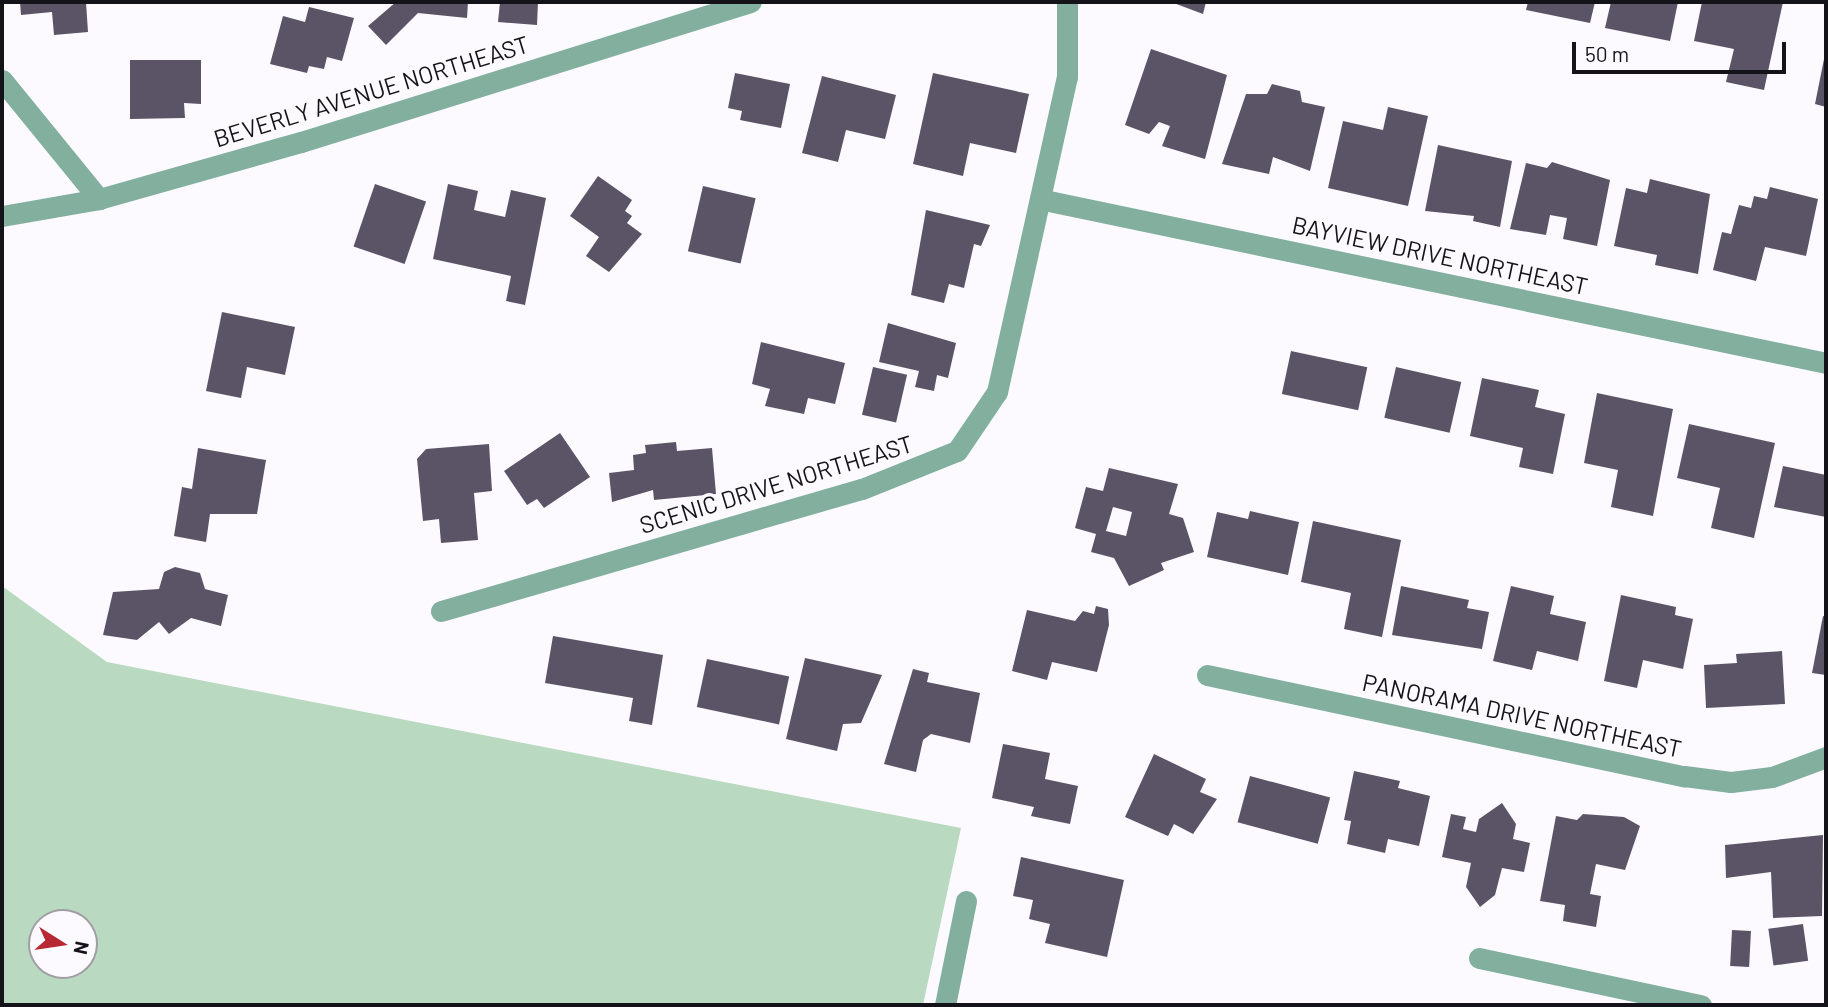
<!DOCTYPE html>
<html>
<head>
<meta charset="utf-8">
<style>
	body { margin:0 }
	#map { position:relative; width:1828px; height:1007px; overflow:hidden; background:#fcfaff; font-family:Barlow,sans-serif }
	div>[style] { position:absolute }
	.green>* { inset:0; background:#b9dac0 }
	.building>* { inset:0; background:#5b5466; transform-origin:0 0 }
	.street>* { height:21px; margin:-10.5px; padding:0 10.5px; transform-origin:10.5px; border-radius:10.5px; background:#82af9e }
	span { translate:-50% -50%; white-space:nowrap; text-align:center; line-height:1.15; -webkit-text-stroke:7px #fcfaff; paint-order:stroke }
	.street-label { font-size:24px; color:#15131a }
	.frame { position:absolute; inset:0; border:4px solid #15131a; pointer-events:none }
	.north { position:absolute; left:28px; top:909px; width:70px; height:70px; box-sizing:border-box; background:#fcfaff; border:2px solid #a09ea3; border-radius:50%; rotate:102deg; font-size:19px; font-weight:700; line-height:28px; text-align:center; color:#15131a }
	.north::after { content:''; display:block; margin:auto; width:24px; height:32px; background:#b82734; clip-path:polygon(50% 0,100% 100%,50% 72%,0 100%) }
	.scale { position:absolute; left:1572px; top:42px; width:214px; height:32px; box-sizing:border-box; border:4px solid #15131a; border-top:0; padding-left:9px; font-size:21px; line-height:24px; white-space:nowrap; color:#15131a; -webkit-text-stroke:5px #fcfaff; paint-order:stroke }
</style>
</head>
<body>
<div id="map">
	<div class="green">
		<i style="clip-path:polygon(evenodd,2px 586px,107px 662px,961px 828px,923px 1005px,2px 1005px,2px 586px,42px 923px,84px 923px,84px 965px,42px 965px,42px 923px)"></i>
	</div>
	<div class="building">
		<i style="clip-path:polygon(20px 2px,86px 2px,88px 32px,54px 35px,52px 12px,21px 15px)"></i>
		<i style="clip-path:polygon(396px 2px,468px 2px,467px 18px,418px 13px,386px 45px,368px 26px)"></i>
		<i style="clip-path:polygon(500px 2px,538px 2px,537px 25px,498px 22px)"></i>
		<i style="clip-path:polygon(1171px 2px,1206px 2px,1203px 14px)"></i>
		<i style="clip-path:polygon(1528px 2px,1595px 2px,1590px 23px,1526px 10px)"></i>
		<i style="clip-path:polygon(1611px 2px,1678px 2px,1670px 41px,1605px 28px)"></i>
		<i style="clip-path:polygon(1702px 2px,1783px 2px,1764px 90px,1726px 82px,1734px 49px,1694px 41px)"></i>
		<i style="clip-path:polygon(309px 7px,354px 18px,342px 61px,327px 57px,324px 69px,309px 66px,307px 73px,270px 64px,283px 16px,305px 22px)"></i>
		<i style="clip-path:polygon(1151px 49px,1227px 75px,1205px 159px,1162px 146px,1170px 126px,1159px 122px,1149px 134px,1125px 125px)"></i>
		<i style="clip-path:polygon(1825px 54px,1826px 54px,1826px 107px,1815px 104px)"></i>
		<i style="clip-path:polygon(130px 60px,201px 60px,201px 104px,184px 103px,185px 118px,130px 119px)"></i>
		<i style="clip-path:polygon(735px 73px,790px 84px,781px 128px,740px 120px,742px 111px,728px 108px)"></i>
		<i style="clip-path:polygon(933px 73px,1029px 94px,1016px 153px,970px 143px,963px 176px,913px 164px)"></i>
		<i style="clip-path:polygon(822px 76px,896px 95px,885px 139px,846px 130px,838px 162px,802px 153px)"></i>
		<i style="clip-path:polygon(1272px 84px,1300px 91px,1302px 102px,1325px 107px,1310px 171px,1273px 157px,1269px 174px,1222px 164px,1246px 94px,1267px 94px)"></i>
		<i style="clip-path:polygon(1388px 107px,1428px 116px,1408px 206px,1328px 188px,1343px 121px,1383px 130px)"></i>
		<i style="clip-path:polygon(1438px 145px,1512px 161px,1500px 227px,1473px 221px,1474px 216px,1425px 211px)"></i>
		<i style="clip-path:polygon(1552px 162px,1610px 180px,1597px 246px,1563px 239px,1567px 218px,1550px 215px,1546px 235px,1510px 229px,1526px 163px,1547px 168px)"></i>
		<i style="clip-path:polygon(598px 176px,632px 200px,625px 211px,632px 216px,627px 223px,642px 234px,609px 272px,586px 256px,599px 237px,570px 216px)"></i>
		<i style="clip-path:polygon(1650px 179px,1710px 194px,1698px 274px,1655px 265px,1657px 255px,1614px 246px,1626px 188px,1647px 193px)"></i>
		<i style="left:375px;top:184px;width:54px;height:66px;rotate:19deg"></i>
		<i style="clip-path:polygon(448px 184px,478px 191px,474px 210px,505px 217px,511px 190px,546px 198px,525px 305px,506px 301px,511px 276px,433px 259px)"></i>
		<i style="left:703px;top:186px;width:54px;height:67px;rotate:13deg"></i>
		<i style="clip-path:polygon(1770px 187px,1818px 199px,1806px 256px,1765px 247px,1756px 281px,1713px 270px,1722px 232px,1731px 234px,1739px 205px,1751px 208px,1754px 196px,1767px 199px)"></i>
		<i style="clip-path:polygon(926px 210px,990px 225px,981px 246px,974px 244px,964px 288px,949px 284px,944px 303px,911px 295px)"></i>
		<i style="clip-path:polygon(222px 312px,295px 327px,285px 375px,247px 367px,241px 398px,206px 391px)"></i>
		<i style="clip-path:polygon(888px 323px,956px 343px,948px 378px,937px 375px,934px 391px,915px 387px,919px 371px,879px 362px)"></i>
		<i style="clip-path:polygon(761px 342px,845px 363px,835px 404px,808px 398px,804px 414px,765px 406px,770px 389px,752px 384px)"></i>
		<i style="left:1291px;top:351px;width:78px;height:44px;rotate:12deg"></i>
		<i style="left:873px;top:367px;width:35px;height:49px;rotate:13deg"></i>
		<i style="left:1396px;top:367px;width:67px;height:52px;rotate:13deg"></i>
		<i style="clip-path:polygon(1482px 378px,1539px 390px,1535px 407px,1565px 414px,1553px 474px,1519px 467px,1523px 448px,1470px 436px)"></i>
		<i style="clip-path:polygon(1597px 393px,1673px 409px,1653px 516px,1611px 507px,1618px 470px,1584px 463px)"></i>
		<i style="clip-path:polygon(1689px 424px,1775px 443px,1754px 538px,1711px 528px,1720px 488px,1677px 478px)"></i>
		<i style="clip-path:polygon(560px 433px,590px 477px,544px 508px,537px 499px,527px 505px,504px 471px)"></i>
		<i style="clip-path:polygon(676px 442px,677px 451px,712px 448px,716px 494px,654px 500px,653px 490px,612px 502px,609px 473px,634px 470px,633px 455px,646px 453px,645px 445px)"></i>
		<i style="clip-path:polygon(489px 444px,492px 491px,474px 493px,478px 540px,441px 543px,439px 519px,423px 521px,417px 459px,426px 449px)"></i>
		<i style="clip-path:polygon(198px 448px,266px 460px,257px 514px,210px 514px,206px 542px,174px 536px,182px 487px,192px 489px)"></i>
		<i style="clip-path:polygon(1783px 466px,1826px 475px,1826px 517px,1774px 507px)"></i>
		<i style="clip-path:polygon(evenodd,1109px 468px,1178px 484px,1169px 514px,1183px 518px,1194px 552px,1161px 563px,1164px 570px,1129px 586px,1114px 558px,1091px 552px,1096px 534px,1075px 528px,1086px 487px,1103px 491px,1109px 468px,1113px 507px,1132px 512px,1126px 536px,1106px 531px,1113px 507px)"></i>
		<i style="clip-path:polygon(1250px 511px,1299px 522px,1288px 575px,1207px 557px,1217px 512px,1248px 519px)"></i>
		<i style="clip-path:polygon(1313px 521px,1401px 540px,1382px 637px,1344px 629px,1351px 593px,1301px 582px)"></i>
		<i style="clip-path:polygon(175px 567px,200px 573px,205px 589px,228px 595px,221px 626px,191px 618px,169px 634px,159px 622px,137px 640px,103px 635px,113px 592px,159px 589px,164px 572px)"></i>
		<i style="clip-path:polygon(1401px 586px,1469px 600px,1467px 608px,1489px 612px,1482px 649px,1392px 635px)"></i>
		<i style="clip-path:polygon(1511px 586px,1554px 596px,1550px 614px,1586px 622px,1578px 661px,1537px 651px,1532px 670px,1493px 661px)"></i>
		<i style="clip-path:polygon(1621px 595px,1676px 607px,1675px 615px,1693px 619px,1683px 669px,1643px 660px,1637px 688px,1604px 681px)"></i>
		<i style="clip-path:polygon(1096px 606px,1108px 609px,1109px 625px,1097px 672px,1052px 662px,1047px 680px,1012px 671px,1027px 610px,1075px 621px,1083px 611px,1094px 614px)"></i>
		<i style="clip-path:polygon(1823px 616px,1826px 617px,1826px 675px,1812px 673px)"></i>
		<i style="clip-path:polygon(553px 636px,663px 655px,652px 725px,629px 721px,633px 698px,545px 683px)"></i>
		<i style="clip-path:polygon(1782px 651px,1785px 704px,1706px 708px,1704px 665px,1737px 663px,1736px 654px)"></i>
		<i style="clip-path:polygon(805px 658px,882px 675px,861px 723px,843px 724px,837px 751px,786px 739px)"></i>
		<i style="left:707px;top:659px;width:84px;height:49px;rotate:12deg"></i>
		<i style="clip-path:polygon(913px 669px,929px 673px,927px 682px,980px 693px,970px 743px,931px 734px,923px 740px,916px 772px,884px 764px)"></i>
		<i style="clip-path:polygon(1003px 744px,1050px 753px,1045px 779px,1078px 786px,1070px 824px,1031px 816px,1034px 807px,992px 798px)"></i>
		<i style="clip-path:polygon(1154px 754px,1206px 779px,1200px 792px,1217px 799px,1193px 834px,1174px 824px,1168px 836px,1125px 817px)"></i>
		<i style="clip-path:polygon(1354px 771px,1400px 781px,1398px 788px,1430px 796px,1419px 846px,1388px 839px,1385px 853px,1347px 844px,1351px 821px,1344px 820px)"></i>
		<i style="left:1250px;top:776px;width:83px;height:48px;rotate:15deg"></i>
		<i style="clip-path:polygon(1502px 803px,1516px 824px,1513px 839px,1530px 843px,1524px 872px,1502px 868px,1495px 895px,1480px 907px,1466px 887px,1471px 863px,1442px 857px,1451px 814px,1466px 817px,1463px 829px,1476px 832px,1479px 819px)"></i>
		<i style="clip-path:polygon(1583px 814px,1624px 817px,1640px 826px,1625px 870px,1596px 864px,1590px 894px,1601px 896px,1596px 927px,1563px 921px,1565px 905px,1540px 901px,1556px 816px,1577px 820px)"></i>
		<i style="clip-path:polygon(1823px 835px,1822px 916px,1773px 918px,1771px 872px,1726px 878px,1725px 845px)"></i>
		<i style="clip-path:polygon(1021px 857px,1124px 880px,1107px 957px,1045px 943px,1050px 924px,1029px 919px,1033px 900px,1013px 896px)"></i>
		<i style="left:1803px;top:924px;width:37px;height:35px;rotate:82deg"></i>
		<i style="left:1732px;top:930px;width:19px;height:36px;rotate:3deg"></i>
	</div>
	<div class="street">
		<i style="left:2px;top:80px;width:154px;rotate:50.8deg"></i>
		<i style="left:1044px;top:200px;width:799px;rotate:11.77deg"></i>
		<i style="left:2px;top:216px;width:98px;rotate:-9.9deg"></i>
		<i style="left:99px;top:199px;width:210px;rotate:-15.8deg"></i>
		<i style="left:301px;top:142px;width:471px;rotate:-17.3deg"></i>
		<i style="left:441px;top:611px;width:438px;rotate:-16.2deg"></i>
		<i style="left:862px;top:489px;width:102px;rotate:-21.8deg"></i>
		<i style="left:957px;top:451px;width:71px;rotate:-55.9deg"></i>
		<i style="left:997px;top:392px;width:323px;rotate:-77.5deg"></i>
		<i style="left:1067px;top:77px;width:75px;rotate:-90deg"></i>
		<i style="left:1207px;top:675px;width:488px;rotate:12deg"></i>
		<i style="left:1684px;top:776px;width:47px;rotate:7.3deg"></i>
		<i style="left:1731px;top:782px;width:41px;rotate:-7deg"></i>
		<i style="left:1772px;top:777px;width:58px;rotate:-20.3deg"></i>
		<i style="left:1479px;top:958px;width:227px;rotate:12deg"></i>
		<i style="left:945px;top:1005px;width:106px;rotate:-78.6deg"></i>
	</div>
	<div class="street-label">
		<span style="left:371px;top:91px;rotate:-17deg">BEVERLY AVENUE NORTHEAST</span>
		<span style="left:1440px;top:255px;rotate:12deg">BAYVIEW DRIVE NORTHEAST</span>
		<span style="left:776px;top:484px;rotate:-17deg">SCENIC DRIVE NORTHEAST</span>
		<span style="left:1522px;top:715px;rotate:12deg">PANORAMA DRIVE NORTHEAST</span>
	</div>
	<div class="frame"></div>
	<div class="north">N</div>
	<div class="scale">50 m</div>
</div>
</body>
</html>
